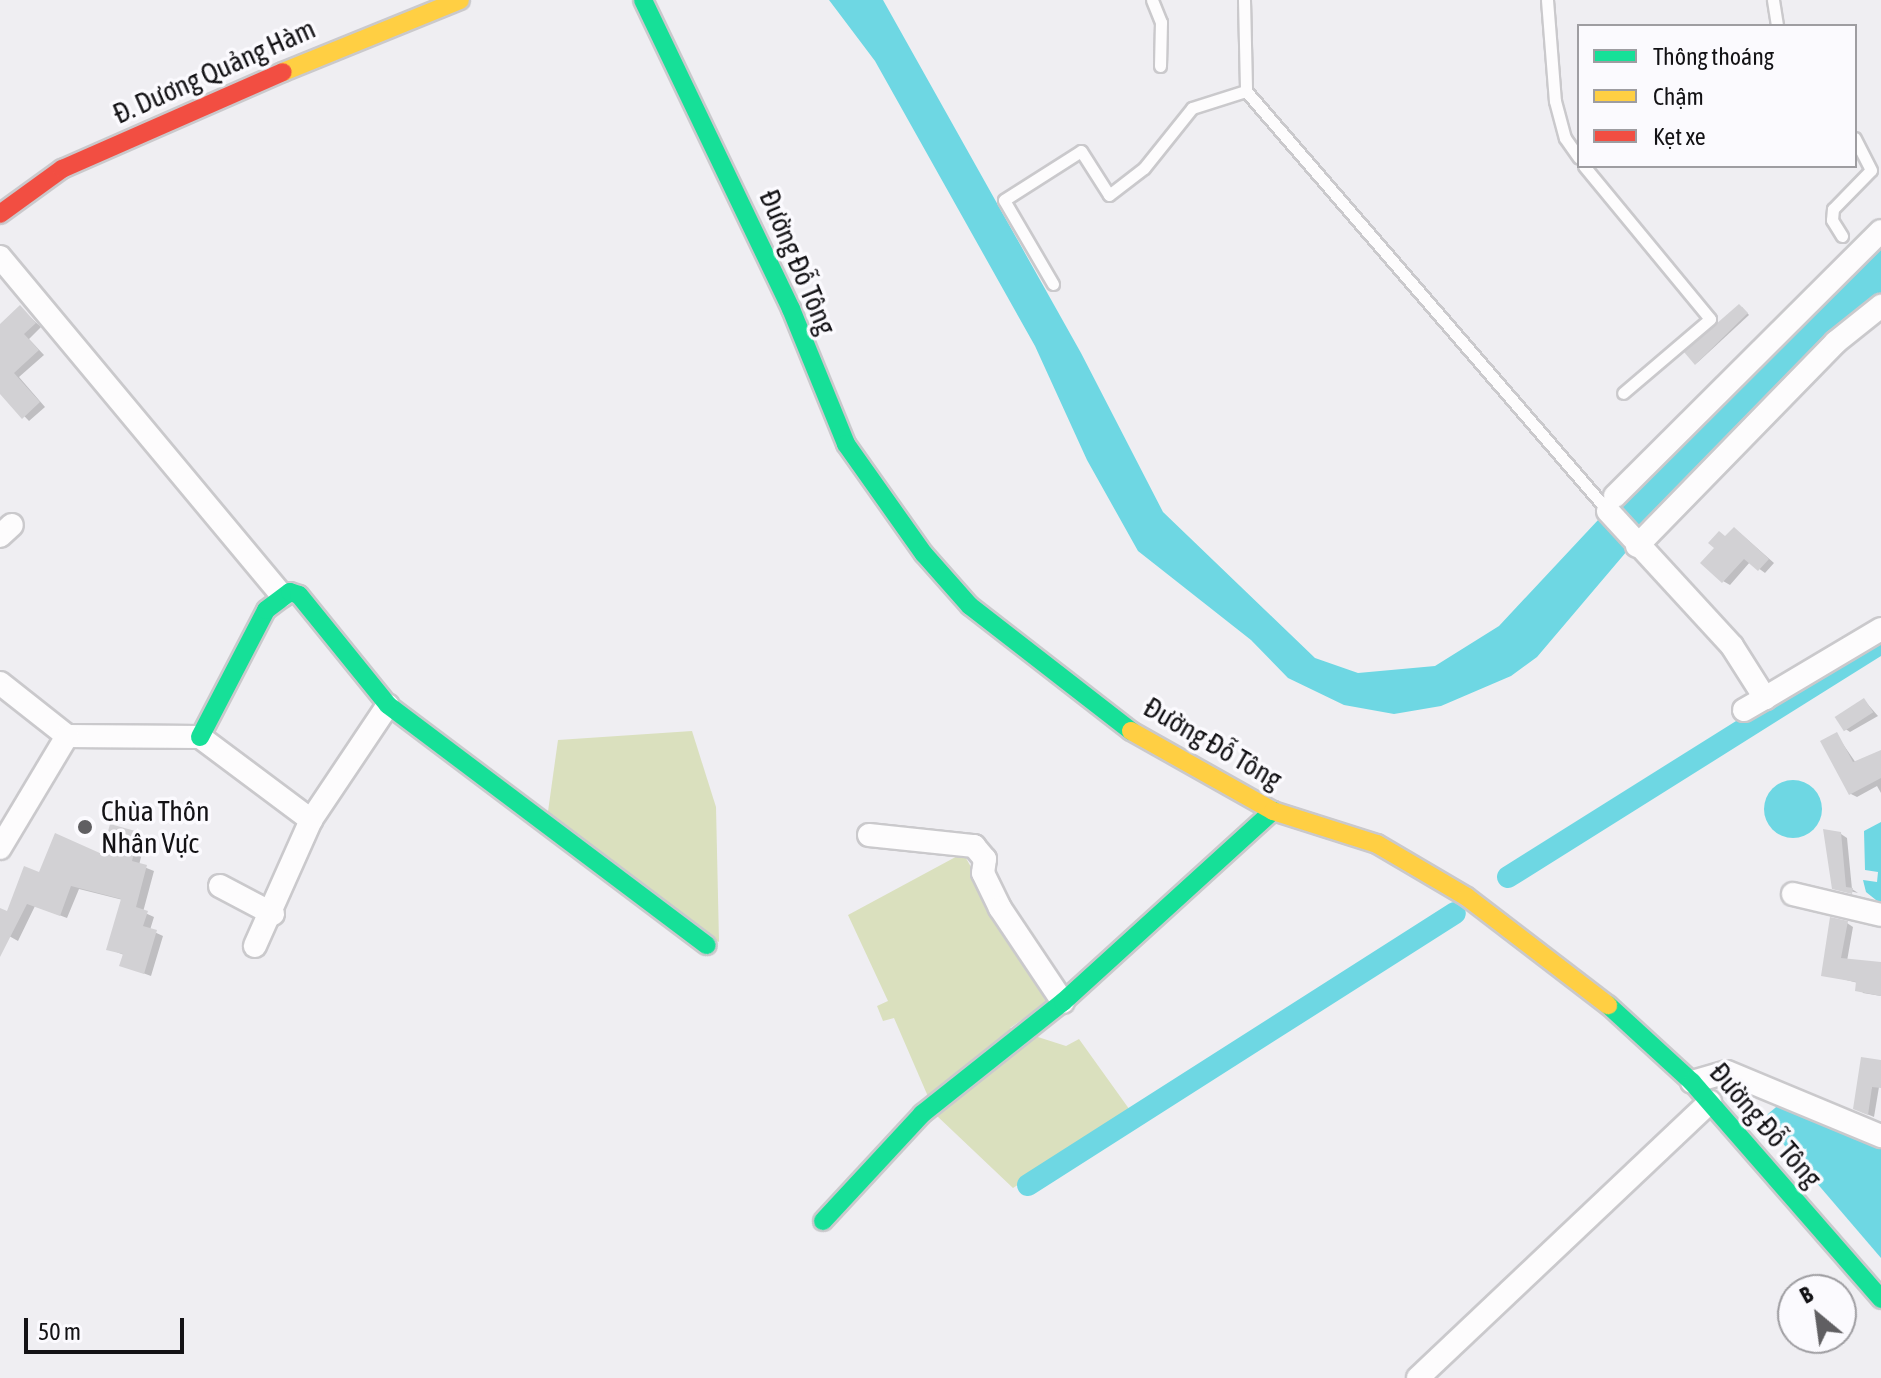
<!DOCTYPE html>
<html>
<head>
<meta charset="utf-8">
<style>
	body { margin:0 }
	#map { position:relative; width:1881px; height:1378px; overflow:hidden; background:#efeef2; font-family:"Asap Condensed",sans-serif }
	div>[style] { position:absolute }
	.green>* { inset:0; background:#dae0be }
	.water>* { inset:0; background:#6ed7e3 }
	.round { border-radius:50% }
	.shadow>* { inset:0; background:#0003 }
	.canal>* { height:22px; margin:-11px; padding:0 11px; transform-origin:11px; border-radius:11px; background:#6ed7e3 }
	.building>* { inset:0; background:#d2d1d4; transform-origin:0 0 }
	.roads { filter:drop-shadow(2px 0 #cac9cc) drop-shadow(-2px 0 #cac9cc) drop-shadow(0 2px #cac9cc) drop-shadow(0 -2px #cac9cc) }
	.lane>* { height:11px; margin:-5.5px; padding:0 5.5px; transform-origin:5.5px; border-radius:5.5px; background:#fdfcfd }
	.street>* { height:22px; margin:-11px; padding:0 11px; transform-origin:11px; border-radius:11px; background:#fdfcfd }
	.fast>* { height:18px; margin:-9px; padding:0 9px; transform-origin:9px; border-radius:9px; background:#16e098 }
	.slow>* { height:18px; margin:-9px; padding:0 9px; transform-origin:9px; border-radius:9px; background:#ffcf43 }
	.jam>* { height:18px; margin:-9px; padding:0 9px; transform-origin:9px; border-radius:9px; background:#f24e42 }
	.dots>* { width:22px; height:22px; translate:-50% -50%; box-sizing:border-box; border:4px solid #fbfafe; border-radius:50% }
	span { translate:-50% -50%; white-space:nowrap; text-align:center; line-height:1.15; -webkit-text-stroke:7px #fbfafe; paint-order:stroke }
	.street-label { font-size:28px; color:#131215 }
	.poi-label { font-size:28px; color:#131215 }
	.left { translate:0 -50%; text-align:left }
	.legend { position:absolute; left:1577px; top:24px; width:280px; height:144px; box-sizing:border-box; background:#fbfafe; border:2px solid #9e9da1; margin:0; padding:10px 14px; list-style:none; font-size:24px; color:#131215 }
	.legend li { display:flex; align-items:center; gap:16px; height:40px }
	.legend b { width:40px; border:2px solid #9e9da1 }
	.north { position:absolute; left:1777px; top:1274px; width:80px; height:80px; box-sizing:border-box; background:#fbfafe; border:2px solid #9e9da1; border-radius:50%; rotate:331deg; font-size:22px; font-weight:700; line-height:32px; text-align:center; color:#131215 }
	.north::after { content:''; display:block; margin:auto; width:28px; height:36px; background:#605f62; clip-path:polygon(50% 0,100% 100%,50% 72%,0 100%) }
	.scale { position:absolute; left:24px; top:1318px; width:160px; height:36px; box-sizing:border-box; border:4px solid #131215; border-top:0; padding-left:10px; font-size:24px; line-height:28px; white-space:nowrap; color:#131215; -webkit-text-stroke:6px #fbfafe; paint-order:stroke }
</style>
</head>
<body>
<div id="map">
	<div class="green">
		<i style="clip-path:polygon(692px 731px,716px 807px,719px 942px,545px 833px,558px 740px)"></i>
		<i style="clip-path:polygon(963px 853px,1048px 1001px,1010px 1028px,1066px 1046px,1079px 1039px,1132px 1113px,1013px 1188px,936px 1115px,894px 1018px,883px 1021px,877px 1006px,888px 1001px,848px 915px)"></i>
	</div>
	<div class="water">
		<i style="clip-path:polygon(829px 0,883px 0,1081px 353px,1163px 512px,1315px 658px,1358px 673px,1435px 666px,1499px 626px,1599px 519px,1881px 242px,1881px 304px,1627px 551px,1537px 657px,1511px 676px,1441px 706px,1394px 714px,1344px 705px,1288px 678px,1251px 640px,1138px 551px,1087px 460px,1035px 346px,875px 61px)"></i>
		<i class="round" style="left:1764px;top:780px;width:58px;height:58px"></i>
		<i style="clip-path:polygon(1881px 822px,1881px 904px,1866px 892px,1863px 880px,1877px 882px,1878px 872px,1865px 870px,1864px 831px)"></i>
		<i style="clip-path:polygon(1782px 1102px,1881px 1145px,1881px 1258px,1762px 1119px)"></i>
	</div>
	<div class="shadow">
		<i style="clip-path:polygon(1742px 307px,1749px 315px,1696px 364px)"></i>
		<i style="clip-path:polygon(20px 308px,41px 327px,29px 339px,44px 355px,19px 377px,45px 407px,29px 421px,0 391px,0 326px)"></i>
		<i style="clip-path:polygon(1740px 533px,1774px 563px,1765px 573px,1750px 562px,1730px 585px,1723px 581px,1727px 537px)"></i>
		<i style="clip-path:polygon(1864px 700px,1878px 716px,1850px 732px,1844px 728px)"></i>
		<i style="clip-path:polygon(1836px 734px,1856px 763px,1881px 752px,1881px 793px,1877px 786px,1857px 797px,1851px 794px)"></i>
		<i style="clip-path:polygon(138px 834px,146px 838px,139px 865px,154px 871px,143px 912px,154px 917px,150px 930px,163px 936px,151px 976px,121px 965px,124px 955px,109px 949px,123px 900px,79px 889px,67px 918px,35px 906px,18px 941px,0 931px,0 910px,8px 914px,40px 874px,104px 857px)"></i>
		<i style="clip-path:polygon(1841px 834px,1847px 838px,1852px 889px,1858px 893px,1838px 888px)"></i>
		<i style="clip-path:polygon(1847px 923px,1853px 927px,1847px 961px,1881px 964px,1881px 996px,1863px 993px,1858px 983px,1823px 974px)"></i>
		<i style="clip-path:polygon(1881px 1064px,1881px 1075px,1874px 1117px,1862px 1112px)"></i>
	</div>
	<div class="canal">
		<i style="left:1508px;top:877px;width:440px;rotate:-32.1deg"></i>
		<i style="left:1028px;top:1185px;width:506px;rotate:-32.5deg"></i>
	</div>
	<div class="building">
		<i style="clip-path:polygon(1739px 304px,1748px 313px,1695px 365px,1684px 352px)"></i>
		<i style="clip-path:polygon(20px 305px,36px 323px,24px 334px,39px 350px,14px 373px,40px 402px,22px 419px,0 394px,0 324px)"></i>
		<i style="clip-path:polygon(1734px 527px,1769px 559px,1758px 571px,1744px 559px,1722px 583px,1700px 563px,1714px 548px,1708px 543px,1719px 531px,1725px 536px)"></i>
		<i style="left:1864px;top:698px;width:17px;height:35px;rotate:57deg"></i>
		<i style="clip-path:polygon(1837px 732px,1853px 762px,1881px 750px,1881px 778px,1849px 795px,1820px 741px)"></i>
		<i style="clip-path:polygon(110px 824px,139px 832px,132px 861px,147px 865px,136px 907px,148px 911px,143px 926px,157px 930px,144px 974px,119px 966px,123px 954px,106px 950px,121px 899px,71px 886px,60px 916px,27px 904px,0 957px,0 908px,7px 911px,24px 866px,39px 872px,55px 833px,102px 854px)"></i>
		<i style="clip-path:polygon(1823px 829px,1841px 832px,1846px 887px,1853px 888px,1852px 894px,1832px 889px)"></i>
		<i style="clip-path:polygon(1830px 917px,1848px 921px,1841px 958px,1881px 962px,1881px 996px,1855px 991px,1856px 982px,1821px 976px)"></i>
		<i style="clip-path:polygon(1861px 1057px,1881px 1060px,1881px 1088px,1872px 1087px,1868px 1115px,1853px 1109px)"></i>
	</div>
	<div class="roads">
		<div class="lane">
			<i style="left:1152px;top:0;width:24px;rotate:68deg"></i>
			<i style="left:1161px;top:22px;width:44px;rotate:91.3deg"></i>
			<i style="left:1244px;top:0;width:91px;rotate:88.7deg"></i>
			<i style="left:1246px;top:91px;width:554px;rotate:49.24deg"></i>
			<i style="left:1547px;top:0;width:101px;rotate:85.5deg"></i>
			<i style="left:1555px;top:101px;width:38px;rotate:75deg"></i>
			<i style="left:1565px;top:138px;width:24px;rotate:55deg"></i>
			<i style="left:1773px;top:0;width:26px;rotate:81deg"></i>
			<i style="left:1584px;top:166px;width:198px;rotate:50.5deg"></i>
			<i style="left:1710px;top:319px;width:114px;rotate:139.6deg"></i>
			<i style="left:1842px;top:236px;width:19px;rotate:-122deg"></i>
			<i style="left:1832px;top:220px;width:11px;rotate:-85deg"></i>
			<i style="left:1833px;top:209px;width:54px;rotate:-45.7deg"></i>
			<i style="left:1871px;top:170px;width:36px;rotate:-117deg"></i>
			<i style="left:1053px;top:284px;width:97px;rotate:-120.3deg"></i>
			<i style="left:1004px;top:200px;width:91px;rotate:-32.5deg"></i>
			<i style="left:1081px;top:151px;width:52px;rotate:57.5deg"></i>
			<i style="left:1109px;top:195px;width:44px;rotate:-37.6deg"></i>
			<i style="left:1144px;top:168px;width:77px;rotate:-51.3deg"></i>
			<i style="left:1192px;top:108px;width:57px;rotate:-17.5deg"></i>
		</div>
		<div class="street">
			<i style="left:0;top:257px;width:441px;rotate:50.2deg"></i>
			<i style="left:1615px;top:496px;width:375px;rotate:-44.9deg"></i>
			<i style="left:1608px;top:511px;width:183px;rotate:47.4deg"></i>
			<i style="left:1732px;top:646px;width:62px;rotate:57.6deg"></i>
			<i style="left:1765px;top:698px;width:135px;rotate:-30.7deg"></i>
			<i style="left:0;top:536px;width:16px;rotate:-43deg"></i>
			<i style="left:1637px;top:546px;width:285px;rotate:-45.7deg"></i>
			<i style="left:1836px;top:342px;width:58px;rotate:-38.7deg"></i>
			<i style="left:0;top:683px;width:85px;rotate:38.3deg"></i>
			<i style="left:67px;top:736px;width:133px;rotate:0.4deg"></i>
			<i style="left:200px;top:737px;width:139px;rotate:36.8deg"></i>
			<i style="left:311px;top:820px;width:138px;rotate:114deg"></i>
			<i style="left:1744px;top:710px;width:24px;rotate:-30deg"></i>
			<i style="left:311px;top:820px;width:138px;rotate:-56.2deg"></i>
			<i style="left:869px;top:835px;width:106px;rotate:6deg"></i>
			<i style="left:974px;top:846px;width:17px;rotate:50deg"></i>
			<i style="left:985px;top:859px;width:14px;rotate:98deg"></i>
			<i style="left:983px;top:873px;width:39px;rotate:64deg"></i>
			<i style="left:1000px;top:908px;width:113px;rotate:56.2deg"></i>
			<i style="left:0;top:848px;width:131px;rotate:-59.1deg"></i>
			<i style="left:220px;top:886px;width:60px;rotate:27.8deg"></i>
			<i style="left:1793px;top:894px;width:90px;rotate:13.4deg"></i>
			<i style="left:1692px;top:1082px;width:36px;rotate:-16deg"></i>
			<i style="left:1727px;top:1072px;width:167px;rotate:22.6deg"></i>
			<i style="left:1418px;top:1378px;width:402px;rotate:-43.4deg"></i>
		</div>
		<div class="fast">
			<i style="left:643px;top:0;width:343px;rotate:64.4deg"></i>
			<i style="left:791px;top:309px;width:146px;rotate:67.8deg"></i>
			<i style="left:846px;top:444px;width:135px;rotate:54.7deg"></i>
			<i style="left:924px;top:554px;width:69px;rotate:48.5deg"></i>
			<i style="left:970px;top:606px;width:204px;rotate:37.8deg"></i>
			<i style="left:200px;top:737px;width:143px;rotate:-62.5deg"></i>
			<i style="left:266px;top:610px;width:30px;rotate:-37deg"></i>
			<i style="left:290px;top:592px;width:9px;rotate:18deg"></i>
			<i style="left:299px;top:595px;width:141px;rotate:51deg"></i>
			<i style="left:388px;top:705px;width:399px;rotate:37deg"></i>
			<i style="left:1608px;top:1005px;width:114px;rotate:42.5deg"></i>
			<i style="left:1692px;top:1082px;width:288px;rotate:48.9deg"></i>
			<i style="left:823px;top:1221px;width:146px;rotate:-47.2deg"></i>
			<i style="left:922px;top:1114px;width:180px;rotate:-38.5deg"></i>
			<i style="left:1063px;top:1002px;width:284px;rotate:-42.3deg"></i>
		</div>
		<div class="slow">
			<i style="left:283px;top:72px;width:191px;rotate:-22.1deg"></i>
			<i style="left:1131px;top:731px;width:163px;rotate:29.4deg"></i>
			<i style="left:1273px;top:811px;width:109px;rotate:17.6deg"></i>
			<i style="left:1377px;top:844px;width:104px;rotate:30.5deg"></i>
			<i style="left:1467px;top:897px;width:178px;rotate:37.5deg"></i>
		</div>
		<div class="jam">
			<i style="left:0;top:214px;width:77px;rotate:-36deg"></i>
			<i style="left:62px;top:169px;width:241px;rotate:-23.7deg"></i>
		</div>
	</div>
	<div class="dots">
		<i style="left:85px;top:827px;background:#605f62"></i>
	</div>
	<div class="street-label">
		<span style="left:214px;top:71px;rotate:-24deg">Đ. Dương Quảng Hàm</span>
		<span style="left:798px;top:262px;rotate:67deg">Đường Đỗ Tông</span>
		<span style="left:1213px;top:743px;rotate:30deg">Đường Đỗ Tông</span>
		<span style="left:1766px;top:1125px;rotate:49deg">Đường Đỗ Tông</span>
	</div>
	<div class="poi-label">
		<span class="left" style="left:101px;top:827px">Chùa Thôn<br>Nhân Vực</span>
	</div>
	<ul class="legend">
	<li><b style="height:10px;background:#16e098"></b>Thông thoáng</li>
	<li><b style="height:10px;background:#ffcf43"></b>Chậm</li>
	<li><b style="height:10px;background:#f24e42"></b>Kẹt xe</li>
	</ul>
	<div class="north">B</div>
	<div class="scale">50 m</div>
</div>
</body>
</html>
